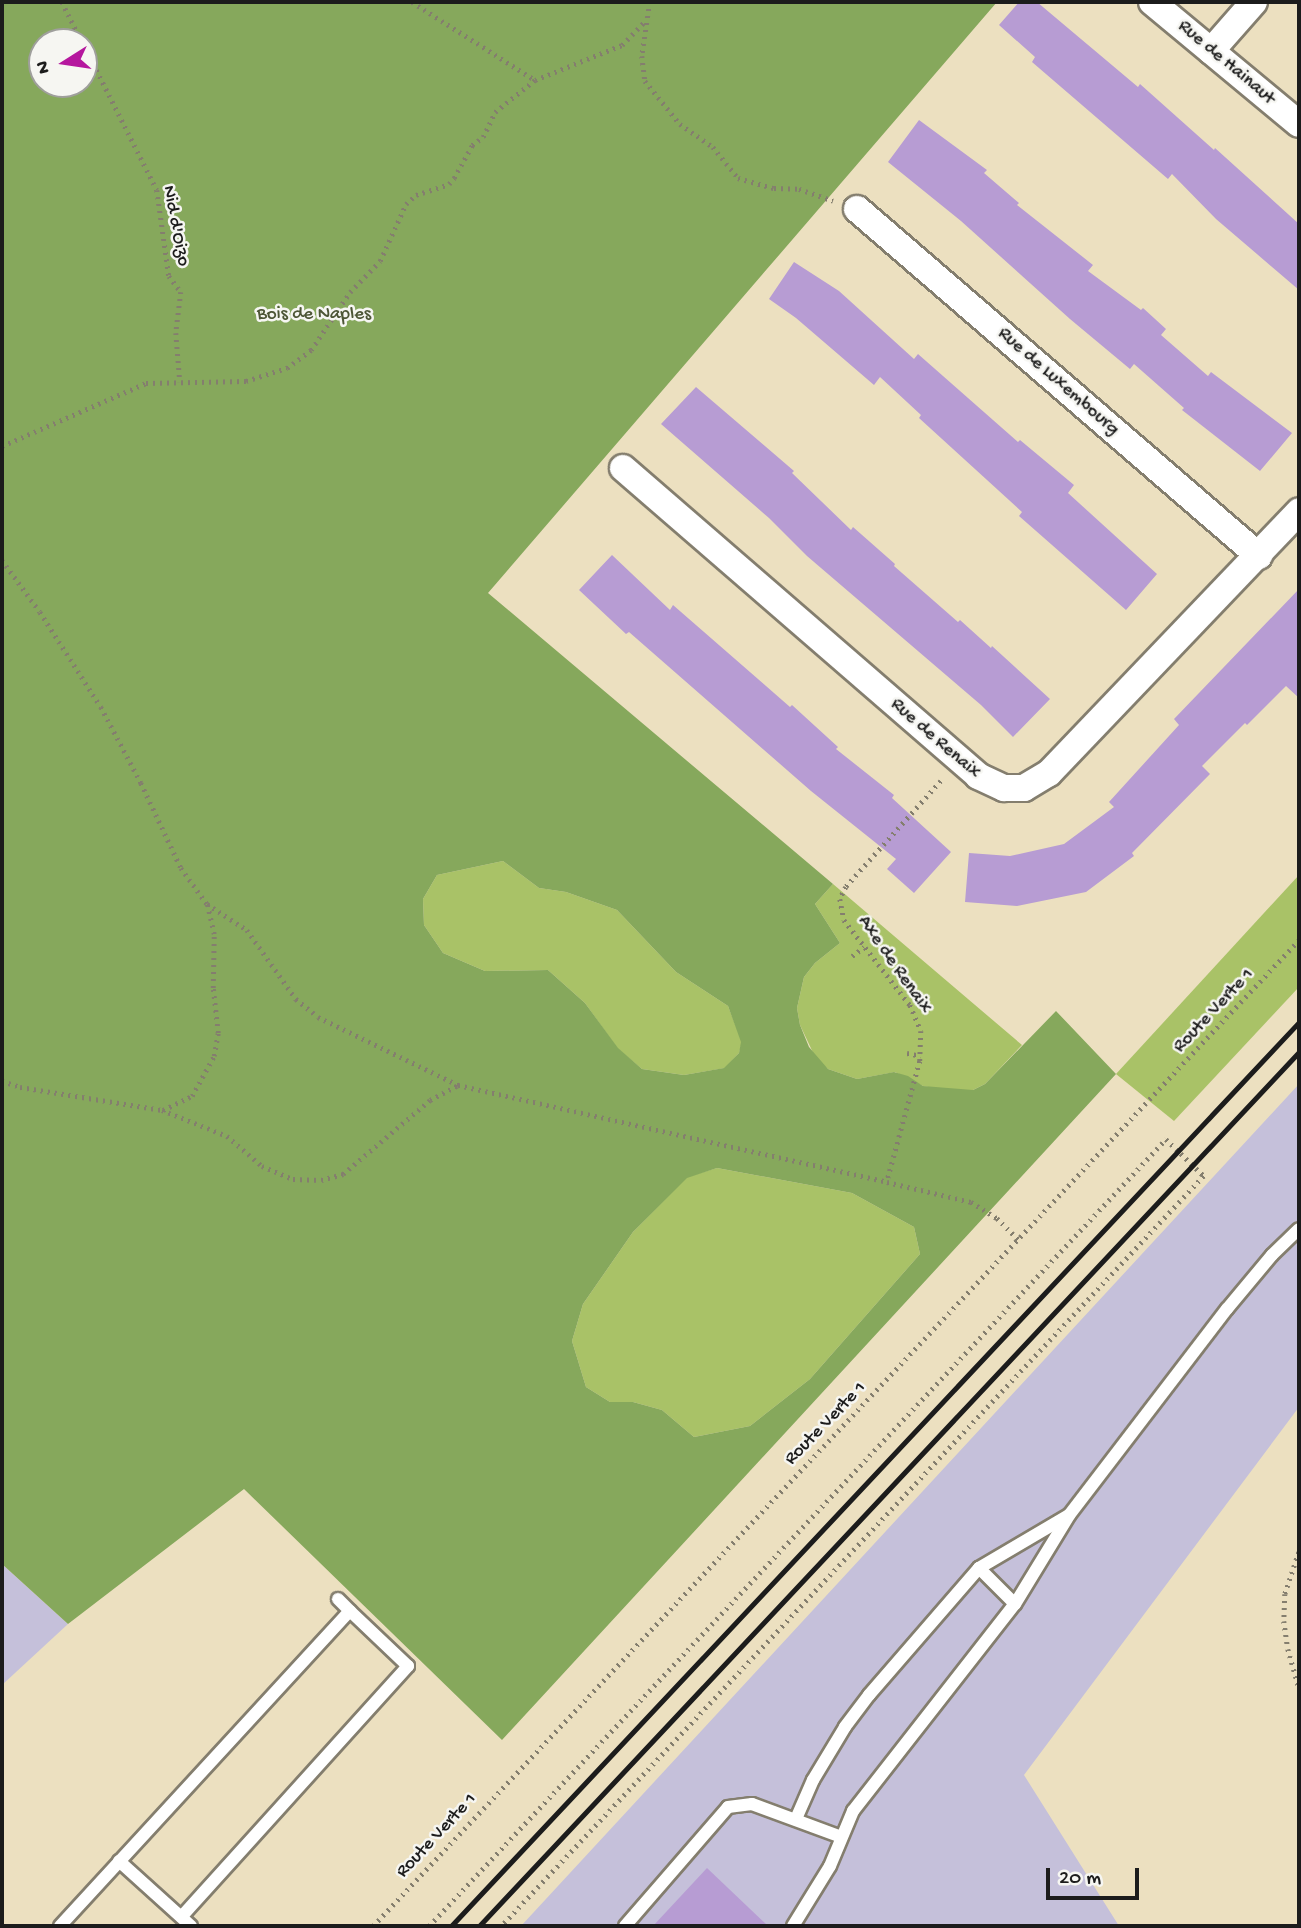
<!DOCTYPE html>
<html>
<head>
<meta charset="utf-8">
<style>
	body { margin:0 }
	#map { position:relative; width:1301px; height:1928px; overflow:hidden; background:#ece0c0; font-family:"Gochi Hand",sans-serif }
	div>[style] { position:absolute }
	.industrial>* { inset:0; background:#c5c0da }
	.green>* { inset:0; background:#a9c267 }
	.forest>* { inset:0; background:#86a85c }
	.building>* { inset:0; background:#b79cd3 }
	.path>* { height:4.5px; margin-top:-2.25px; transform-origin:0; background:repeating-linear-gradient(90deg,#847e6e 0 2px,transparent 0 7px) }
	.roads { filter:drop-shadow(2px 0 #847e6e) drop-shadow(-2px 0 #847e6e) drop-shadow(0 2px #847e6e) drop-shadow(0 -2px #847e6e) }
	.service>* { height:12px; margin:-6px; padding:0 6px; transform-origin:6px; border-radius:6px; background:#fff }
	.minor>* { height:26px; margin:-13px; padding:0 13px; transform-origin:13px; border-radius:13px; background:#fff }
	.rail>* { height:5px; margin:-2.5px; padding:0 2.5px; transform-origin:2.5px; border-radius:2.5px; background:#1c1c1c }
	span { translate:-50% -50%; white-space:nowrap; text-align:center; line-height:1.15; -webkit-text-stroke:5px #f6f6f2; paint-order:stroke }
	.street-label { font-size:19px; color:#1c1c1c }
	.park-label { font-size:19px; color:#4d5636 }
	.frame { position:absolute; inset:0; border:4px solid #1c1c1c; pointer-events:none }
	.north { position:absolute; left:28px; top:28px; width:70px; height:70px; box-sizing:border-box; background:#f6f6f2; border:2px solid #9f9f9c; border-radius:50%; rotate:258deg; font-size:19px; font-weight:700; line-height:28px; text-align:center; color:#1c1c1c }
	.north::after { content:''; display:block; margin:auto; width:24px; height:32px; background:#b5179e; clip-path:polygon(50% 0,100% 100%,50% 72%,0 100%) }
	.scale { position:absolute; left:1046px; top:1868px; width:93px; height:32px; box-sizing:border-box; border:4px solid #1c1c1c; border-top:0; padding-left:9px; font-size:21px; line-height:24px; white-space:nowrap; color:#1c1c1c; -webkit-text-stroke:5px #f6f6f2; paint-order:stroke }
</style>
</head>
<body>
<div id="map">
	<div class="industrial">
		<i style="clip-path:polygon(1299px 1084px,1299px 1407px,1024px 1775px,1119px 1926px,521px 1926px)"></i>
		<i style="clip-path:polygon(2px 1564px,68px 1624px,2px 1685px)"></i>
	</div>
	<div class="green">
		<i style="clip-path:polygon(503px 861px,539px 888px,566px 892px,617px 910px,676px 972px,728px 1006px,742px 1042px,739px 1053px,725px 1068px,684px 1075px,642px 1069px,618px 1049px,585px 1003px,548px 970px,485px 971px,443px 953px,424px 925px,423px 899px,437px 875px)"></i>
		<i style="clip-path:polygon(1299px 875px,1299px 987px,1174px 1121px,1116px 1074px)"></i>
		<i style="clip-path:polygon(833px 884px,1022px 1045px,985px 1084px,973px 1090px,945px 1090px,923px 1086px,895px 1072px,857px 1079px,828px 1069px,816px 1059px,800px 1025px,797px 1008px,804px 977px,815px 963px,840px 943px,815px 904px)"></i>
		<i style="clip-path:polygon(717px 1168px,852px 1193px,914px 1227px,920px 1254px,810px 1379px,750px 1426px,694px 1437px,662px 1410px,633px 1402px,610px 1402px,586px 1387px,572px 1341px,583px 1304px,633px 1232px,687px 1177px)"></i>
	</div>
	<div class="forest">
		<i style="clip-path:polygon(evenodd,2px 2px,997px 2px,488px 593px,833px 884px,815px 904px,840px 943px,815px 963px,804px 977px,797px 1008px,800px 1025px,809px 1047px,828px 1069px,857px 1079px,894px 1072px,908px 1076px,923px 1086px,973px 1090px,985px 1084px,1056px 1011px,1116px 1074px,502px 1740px,244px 1489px,68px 1624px,2px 1564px,2px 2px,42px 42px,84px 42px,84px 84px,42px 84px,42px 42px,2px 2px,503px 861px,539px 888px,566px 892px,617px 910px,676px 972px,728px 1006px,741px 1042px,739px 1053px,724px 1068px,684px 1075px,642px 1069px,618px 1048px,585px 1003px,548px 970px,485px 971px,443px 953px,424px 925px,423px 899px,437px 875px,503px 861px,2px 2px,717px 1168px,852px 1193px,914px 1227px,920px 1254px,810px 1379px,750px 1426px,694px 1437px,662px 1410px,633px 1402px,610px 1402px,586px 1387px,572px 1341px,583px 1304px,633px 1232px,687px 1178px,717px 1168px)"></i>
	</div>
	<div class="building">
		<i style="clip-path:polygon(1019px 2px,1037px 2px,1138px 87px,1140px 84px,1214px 150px,1215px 148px,1299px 224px,1299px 290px,1216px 219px,1172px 174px,1168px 179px,1032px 62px,1035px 57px,999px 25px)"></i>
		<i style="clip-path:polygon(919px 120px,987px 170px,984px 173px,1019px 203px,1017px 205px,1093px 265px,1088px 271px,1141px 310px,1143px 308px,1166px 329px,1161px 335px,1208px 376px,1211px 372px,1292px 433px,1260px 471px,1182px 410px,1184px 408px,1134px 364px,1130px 369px,1070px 319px,961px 221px,888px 162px)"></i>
		<i style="clip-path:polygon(794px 262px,839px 291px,914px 359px,918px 354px,1018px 442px,1020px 440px,1074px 485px,1068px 493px,1157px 574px,1126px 610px,1019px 516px,1022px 512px,919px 418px,921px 415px,880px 377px,874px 385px,796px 318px,769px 299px)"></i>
		<i style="clip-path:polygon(696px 387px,794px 471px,792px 473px,851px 530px,853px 527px,895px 564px,894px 566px,958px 622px,960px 620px,991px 648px,992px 646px,1050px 699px,1013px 737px,981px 705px,807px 556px,769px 518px,661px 424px)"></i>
		<i style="clip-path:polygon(612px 555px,670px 610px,673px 605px,790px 707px,792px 705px,838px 747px,836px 749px,894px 795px,892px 798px,951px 852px,914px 893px,887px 869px,896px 859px,811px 791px,629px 632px,626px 634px,579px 590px)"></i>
		<i style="clip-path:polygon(1299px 589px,1299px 698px,1286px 686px,1247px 725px,1245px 723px,1202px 766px,1210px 774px,1132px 853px,1134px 856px,1086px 892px,1017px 906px,965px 902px,969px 853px,1010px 856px,1064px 844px,1114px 807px,1109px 802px,1179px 725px,1174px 719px)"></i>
		<i style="clip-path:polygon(707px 1868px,768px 1926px,653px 1926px)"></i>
	</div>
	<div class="path">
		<i style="left:62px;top:2px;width:45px;rotate:63.4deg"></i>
		<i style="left:412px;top:2px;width:146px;rotate:32.4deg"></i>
		<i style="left:650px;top:2px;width:55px;rotate:98.4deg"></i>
		<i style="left:642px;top:56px;width:25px;rotate:83deg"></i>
		<i style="left:645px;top:81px;width:55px;rotate:50.9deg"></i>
		<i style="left:680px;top:124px;width:40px;rotate:34.9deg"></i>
		<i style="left:713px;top:147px;width:40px;rotate:51deg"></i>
		<i style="left:738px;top:178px;width:37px;rotate:16deg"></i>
		<i style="left:774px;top:188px;width:25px;rotate:2deg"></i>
		<i style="left:799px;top:189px;width:36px;rotate:19deg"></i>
		<i style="left:84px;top:45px;width:162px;rotate:63.3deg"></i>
		<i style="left:157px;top:190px;width:87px;rotate:82.1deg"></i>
		<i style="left:169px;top:276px;width:20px;rotate:53deg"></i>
		<i style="left:181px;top:292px;width:41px;rotate:97deg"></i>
		<i style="left:176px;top:333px;width:49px;rotate:85.3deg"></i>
		<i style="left:2px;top:446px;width:157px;rotate:-23.6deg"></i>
		<i style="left:146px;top:383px;width:100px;rotate:-1.1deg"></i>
		<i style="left:246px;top:381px;width:43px;rotate:-17.6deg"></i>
		<i style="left:287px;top:368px;width:30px;rotate:-37deg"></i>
		<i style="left:311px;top:350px;width:70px;rotate:-56.1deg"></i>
		<i style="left:350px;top:292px;width:43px;rotate:-45.9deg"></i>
		<i style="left:380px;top:261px;width:63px;rotate:-65.5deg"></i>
		<i style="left:406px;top:204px;width:13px;rotate:-42deg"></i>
		<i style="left:416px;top:195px;width:35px;rotate:-18deg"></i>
		<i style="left:449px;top:184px;width:8px;rotate:-50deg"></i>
		<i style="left:454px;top:178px;width:38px;rotate:-61deg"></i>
		<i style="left:472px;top:145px;width:14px;rotate:-36deg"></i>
		<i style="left:483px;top:137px;width:28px;rotate:-64deg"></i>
		<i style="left:495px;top:112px;width:51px;rotate:-38.7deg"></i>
		<i style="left:535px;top:80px;width:94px;rotate:-21.9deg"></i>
		<i style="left:622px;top:45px;width:35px;rotate:-46deg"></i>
		<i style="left:2px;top:560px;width:64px;rotate:53.8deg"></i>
		<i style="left:40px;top:612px;width:113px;rotate:57.3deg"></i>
		<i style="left:101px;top:707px;width:86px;rotate:62.2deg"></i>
		<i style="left:141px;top:783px;width:94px;rotate:64.8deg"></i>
		<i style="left:181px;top:868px;width:44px;rotate:54.2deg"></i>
		<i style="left:207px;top:904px;width:48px;rotate:33deg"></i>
		<i style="left:247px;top:930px;width:85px;rotate:54.6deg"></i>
		<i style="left:296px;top:999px;width:28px;rotate:39deg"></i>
		<i style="left:318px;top:1017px;width:156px;rotate:25.9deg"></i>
		<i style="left:458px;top:1085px;width:440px;rotate:12.7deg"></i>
		<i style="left:941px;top:781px;width:142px;rotate:131.9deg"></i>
		<i style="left:846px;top:887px;width:13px;rotate:117deg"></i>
		<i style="left:840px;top:899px;width:21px;rotate:79deg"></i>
		<i style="left:844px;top:920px;width:108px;rotate:52.2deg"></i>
		<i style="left:910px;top:1005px;width:28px;rotate:67deg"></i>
		<i style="left:921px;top:1031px;width:30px;rotate:92deg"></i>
		<i style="left:920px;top:1061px;width:125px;rotate:105.3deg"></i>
		<i style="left:887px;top:1182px;width:86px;rotate:13.4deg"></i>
		<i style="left:971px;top:1202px;width:31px;rotate:32deg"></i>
		<i style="left:997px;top:1218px;width:33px;rotate:45deg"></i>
		<i style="left:852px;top:956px;width:15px;rotate:-37deg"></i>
		<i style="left:907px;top:1053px;width:14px;rotate:12deg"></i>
		<i style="left:2px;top:1081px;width:19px;rotate:18deg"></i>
		<i style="left:20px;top:1087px;width:144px;rotate:9.2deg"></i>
		<i style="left:162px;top:1110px;width:70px;rotate:21.8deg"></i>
		<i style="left:227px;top:1136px;width:46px;rotate:40.6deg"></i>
		<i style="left:262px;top:1166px;width:34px;rotate:23deg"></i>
		<i style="left:293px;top:1179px;width:28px;rotate:2deg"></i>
		<i style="left:321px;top:1180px;width:23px;rotate:-15deg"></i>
		<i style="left:343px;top:1174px;width:114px;rotate:-40.4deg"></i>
		<i style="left:430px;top:1100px;width:32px;rotate:-28deg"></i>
		<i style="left:163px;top:1110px;width:32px;rotate:-26deg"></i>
		<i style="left:192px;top:1096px;width:46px;rotate:-61.2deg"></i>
		<i style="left:214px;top:1056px;width:23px;rotate:-80deg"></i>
		<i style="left:218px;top:1033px;width:45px;rotate:-96.3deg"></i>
		<i style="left:213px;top:988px;width:54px;rotate:-88.9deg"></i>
		<i style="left:214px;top:934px;width:31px;rotate:-103deg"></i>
		<i style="left:1299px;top:1552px;width:44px;rotate:108.4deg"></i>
		<i style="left:1285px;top:1594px;width:27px;rotate:92deg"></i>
		<i style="left:1284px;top:1621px;width:28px;rotate:82deg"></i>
		<i style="left:1288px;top:1649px;width:41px;rotate:74.2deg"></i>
		<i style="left:373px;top:1926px;width:1353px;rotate:-46.8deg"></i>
		<i style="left:429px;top:1926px;width:1078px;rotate:-46.88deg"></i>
		<i style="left:1166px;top:1139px;width:53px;rotate:44.2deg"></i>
		<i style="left:1204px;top:1176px;width:1027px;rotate:133.11deg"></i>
	</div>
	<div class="roads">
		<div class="service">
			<i style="left:979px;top:1568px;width:104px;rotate:-30.5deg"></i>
			<i style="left:338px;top:1599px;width:17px;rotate:45deg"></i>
			<i style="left:1015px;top:1604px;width:105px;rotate:-58.6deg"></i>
			<i style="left:1070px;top:1514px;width:258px;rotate:-52.6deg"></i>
			<i style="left:1227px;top:1309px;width:70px;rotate:-50.2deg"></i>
			<i style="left:1272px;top:1255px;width:37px;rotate:-44deg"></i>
			<i style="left:119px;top:1861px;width:97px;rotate:42.1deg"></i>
			<i style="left:60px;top:1926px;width:428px;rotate:-47.4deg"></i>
			<i style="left:350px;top:1611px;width:80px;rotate:43.5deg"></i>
			<i style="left:408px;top:1666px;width:338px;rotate:132.1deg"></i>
			<i style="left:625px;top:1926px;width:157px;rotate:-49.1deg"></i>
			<i style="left:728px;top:1807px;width:24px;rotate:-7deg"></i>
			<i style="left:752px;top:1804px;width:95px;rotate:20.3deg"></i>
			<i style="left:793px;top:1926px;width:70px;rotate:-58.3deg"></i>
			<i style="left:830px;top:1866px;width:60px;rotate:-67.3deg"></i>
			<i style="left:853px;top:1811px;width:263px;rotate:-52deg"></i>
			<i style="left:1015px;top:1604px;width:51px;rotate:-135deg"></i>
			<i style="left:979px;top:1568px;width:168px;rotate:130.9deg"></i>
			<i style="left:869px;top:1695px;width:40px;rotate:127deg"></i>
			<i style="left:845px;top:1727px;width:62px;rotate:121.1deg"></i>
			<i style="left:813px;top:1780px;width:43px;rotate:113.6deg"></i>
		</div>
		<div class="minor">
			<i style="left:1152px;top:2px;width:191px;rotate:39.7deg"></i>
			<i style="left:1211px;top:51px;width:65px;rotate:-48.7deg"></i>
			<i style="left:857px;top:209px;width:531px;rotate:40.8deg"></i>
			<i style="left:623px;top:468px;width:470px;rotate:40.9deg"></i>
			<i style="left:978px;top:776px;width:29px;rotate:25deg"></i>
			<i style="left:1004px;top:788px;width:20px"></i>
			<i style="left:1024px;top:788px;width:29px;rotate:-31deg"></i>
			<i style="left:1049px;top:773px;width:362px;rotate:-46.3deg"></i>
		</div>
	</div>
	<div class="rail">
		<i style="left:451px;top:1926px;width:1239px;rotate:-46.83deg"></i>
		<i style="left:479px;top:1926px;width:1198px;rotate:-46.83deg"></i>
	</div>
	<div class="street-label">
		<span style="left:1226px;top:63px;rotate:40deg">Rue de Hainaut</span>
		<span style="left:175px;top:226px;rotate:79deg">Nid d'Oizo</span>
		<span style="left:1058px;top:382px;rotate:41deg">Rue de Luxembourg</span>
		<span style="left:935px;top:739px;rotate:41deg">Rue de Renaix</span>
		<span style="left:894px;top:965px;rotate:55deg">Axe de Renaix</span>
		<span style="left:1214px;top:1011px;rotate:-47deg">Route Verte 1</span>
		<span style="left:826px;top:1424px;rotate:-46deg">Route Verte 1</span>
		<span style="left:437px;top:1836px;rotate:-47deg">Route Verte 1</span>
	</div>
	<div class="park-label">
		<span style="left:314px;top:315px">Bois de Naples</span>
	</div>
	<div class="frame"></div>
	<div class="north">N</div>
	<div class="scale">20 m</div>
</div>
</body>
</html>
